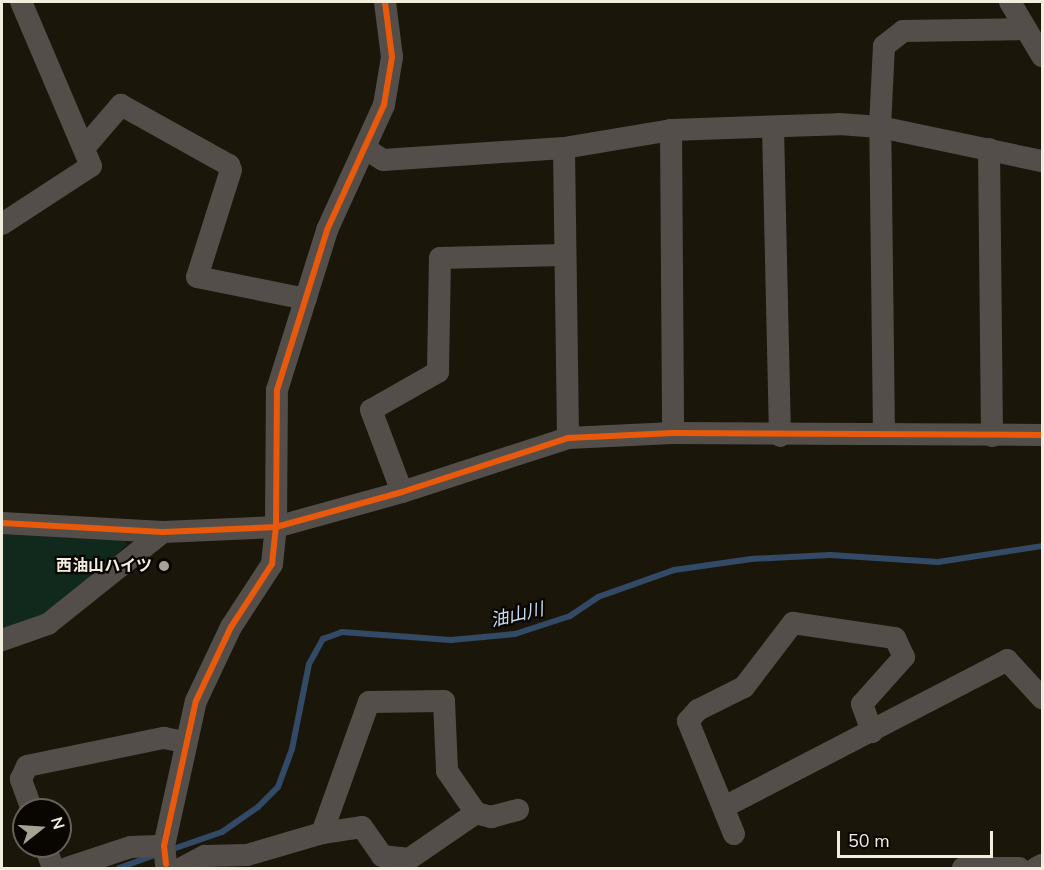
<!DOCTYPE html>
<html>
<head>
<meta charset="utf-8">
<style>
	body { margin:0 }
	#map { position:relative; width:1044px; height:870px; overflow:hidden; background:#1b160a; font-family:"Nunito Sans","Noto Sans JP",sans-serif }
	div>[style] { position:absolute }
	.green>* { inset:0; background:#10291c }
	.stream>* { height:6px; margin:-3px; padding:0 3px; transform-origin:3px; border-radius:3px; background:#324a66 }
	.minor>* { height:22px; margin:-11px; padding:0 11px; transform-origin:11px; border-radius:11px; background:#534e49 }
	.cycleway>* { height:6px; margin:-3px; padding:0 3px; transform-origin:3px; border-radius:3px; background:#e8590c }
	.dots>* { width:16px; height:16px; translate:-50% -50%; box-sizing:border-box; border:3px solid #090601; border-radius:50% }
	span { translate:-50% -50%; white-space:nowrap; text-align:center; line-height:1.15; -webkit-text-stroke:4.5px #090601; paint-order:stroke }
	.poi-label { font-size:16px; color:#f2eddd; font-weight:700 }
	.right { translate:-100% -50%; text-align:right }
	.water-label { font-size:18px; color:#cadcf3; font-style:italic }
	.frame { position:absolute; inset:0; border:3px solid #f2eddd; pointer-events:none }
	.north { position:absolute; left:12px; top:798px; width:60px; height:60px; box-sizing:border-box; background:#090601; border:2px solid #666259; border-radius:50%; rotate:73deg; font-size:16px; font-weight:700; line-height:24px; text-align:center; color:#f2eddd }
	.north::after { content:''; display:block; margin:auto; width:21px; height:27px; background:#a7a293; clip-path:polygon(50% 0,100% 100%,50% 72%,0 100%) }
	.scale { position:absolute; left:837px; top:831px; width:156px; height:27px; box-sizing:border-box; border:3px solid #f2eddd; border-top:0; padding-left:8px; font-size:18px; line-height:21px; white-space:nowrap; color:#f2eddd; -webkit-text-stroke:4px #090601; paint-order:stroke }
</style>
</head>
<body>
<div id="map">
	<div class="green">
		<i style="clip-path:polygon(2px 534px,125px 539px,127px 545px,42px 621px,2px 629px)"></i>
	</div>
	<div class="stream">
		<i style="left:170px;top:850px;width:55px;rotate:-19.1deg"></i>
		<i style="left:222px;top:832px;width:44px;rotate:-34.8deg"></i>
		<i style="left:258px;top:807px;width:28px;rotate:-45deg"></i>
		<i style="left:278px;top:787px;width:40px;rotate:-69.8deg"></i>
		<i style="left:292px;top:749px;width:87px;rotate:-78.7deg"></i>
		<i style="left:309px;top:664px;width:29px;rotate:-61deg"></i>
		<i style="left:323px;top:639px;width:20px;rotate:-20deg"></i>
		<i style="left:342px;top:632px;width:109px;rotate:4.2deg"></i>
		<i style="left:451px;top:640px;width:64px;rotate:-5.4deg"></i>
		<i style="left:515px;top:634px;width:58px;rotate:-18.1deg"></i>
		<i style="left:570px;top:616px;width:34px;rotate:-34deg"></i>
		<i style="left:598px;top:597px;width:81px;rotate:-19.6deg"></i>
		<i style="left:674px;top:570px;width:78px;rotate:-8.1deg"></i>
		<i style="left:751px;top:559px;width:79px;rotate:-2.9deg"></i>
		<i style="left:830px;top:555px;width:108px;rotate:3.7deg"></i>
		<i style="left:938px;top:562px;width:105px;rotate:-8.7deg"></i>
		<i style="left:119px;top:868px;width:38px;rotate:-20deg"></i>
	</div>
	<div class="minor">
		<i style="left:1010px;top:2px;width:63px;rotate:59.3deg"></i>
		<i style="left:773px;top:127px;width:309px;rotate:88.7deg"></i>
		<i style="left:671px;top:130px;width:303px;rotate:89.6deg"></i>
		<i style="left:84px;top:148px;width:57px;rotate:-49.3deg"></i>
		<i style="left:121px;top:105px;width:124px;rotate:29.1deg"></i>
		<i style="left:229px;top:165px;width:5px;rotate:68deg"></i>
		<i style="left:231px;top:170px;width:112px;rotate:107.6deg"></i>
		<i style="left:197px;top:277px;width:111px;rotate:11.4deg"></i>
		<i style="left:564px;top:148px;width:290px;rotate:89.2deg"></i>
		<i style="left:366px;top:149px;width:20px;rotate:33deg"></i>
		<i style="left:383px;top:160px;width:181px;rotate:-3.8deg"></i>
		<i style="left:564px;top:148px;width:109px;rotate:-9.5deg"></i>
		<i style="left:671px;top:130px;width:168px;rotate:-2deg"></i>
		<i style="left:839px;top:124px;width:41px;rotate:4.2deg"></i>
		<i style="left:880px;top:127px;width:166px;rotate:11.9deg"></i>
		<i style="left:989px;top:149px;width:287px;rotate:89.4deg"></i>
		<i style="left:2px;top:224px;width:106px;rotate:-33.1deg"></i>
		<i style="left:91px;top:166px;width:178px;rotate:-113.1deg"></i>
		<i style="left:884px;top:434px;width:307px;rotate:-90.7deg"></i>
		<i style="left:880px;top:127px;width:81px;rotate:-87.2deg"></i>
		<i style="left:884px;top:46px;width:24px;rotate:-38deg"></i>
		<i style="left:903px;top:31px;width:121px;rotate:-0.9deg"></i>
		<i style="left:402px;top:492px;width:88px;rotate:-110.7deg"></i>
		<i style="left:371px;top:410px;width:77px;rotate:-29.6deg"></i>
		<i style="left:438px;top:372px;width:114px;rotate:-89deg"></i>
		<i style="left:440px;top:258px;width:125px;rotate:-1.4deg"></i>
		<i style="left:2px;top:523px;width:161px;rotate:3.2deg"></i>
		<i style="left:163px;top:532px;width:113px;rotate:-2.5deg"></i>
		<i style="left:276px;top:527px;width:131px;rotate:-15.5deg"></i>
		<i style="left:402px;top:492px;width:175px;rotate:-18deg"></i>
		<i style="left:568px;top:438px;width:105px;rotate:-2.7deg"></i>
		<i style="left:673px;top:433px;width:369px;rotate:0.3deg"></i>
		<i style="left:2px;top:640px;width:49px;rotate:-19.2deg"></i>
		<i style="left:48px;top:624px;width:147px;rotate:-38.7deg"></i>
		<i style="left:724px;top:807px;width:319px;rotate:-27.4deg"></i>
		<i style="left:1007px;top:660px;width:52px;rotate:47.4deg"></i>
		<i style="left:32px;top:810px;width:33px;rotate:-110deg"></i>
		<i style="left:21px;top:779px;width:14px;rotate:-65deg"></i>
		<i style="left:27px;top:766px;width:140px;rotate:-11.6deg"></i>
		<i style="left:164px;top:738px;width:21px;rotate:11deg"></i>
		<i style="left:322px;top:833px;width:139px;rotate:-70.3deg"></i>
		<i style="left:369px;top:702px;width:75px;rotate:-0.8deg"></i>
		<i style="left:444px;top:701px;width:70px;rotate:87.5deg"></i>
		<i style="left:447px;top:771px;width:51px;rotate:55.4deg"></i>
		<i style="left:476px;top:813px;width:16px;rotate:15deg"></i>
		<i style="left:491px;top:817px;width:28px;rotate:-15deg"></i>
		<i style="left:734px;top:834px;width:122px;rotate:-112.2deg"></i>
		<i style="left:688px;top:721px;width:15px;rotate:-48deg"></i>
		<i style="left:698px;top:710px;width:51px;rotate:-26.6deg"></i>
		<i style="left:744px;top:687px;width:81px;rotate:-52.6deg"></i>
		<i style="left:793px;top:623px;width:103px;rotate:8.4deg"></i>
		<i style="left:895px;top:638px;width:21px;rotate:65deg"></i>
		<i style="left:904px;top:657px;width:63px;rotate:131.8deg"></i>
		<i style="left:862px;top:704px;width:30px;rotate:70deg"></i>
		<i style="left:45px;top:846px;width:23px;rotate:70deg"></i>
		<i style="left:166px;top:864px;width:18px;rotate:-96deg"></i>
		<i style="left:164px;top:846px;width:148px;rotate:-77.6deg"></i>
		<i style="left:196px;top:701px;width:82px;rotate:-64.7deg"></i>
		<i style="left:231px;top:627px;width:75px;rotate:-56.9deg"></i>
		<i style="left:272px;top:564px;width:37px;rotate:-84deg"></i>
		<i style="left:276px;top:527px;width:137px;rotate:-89.6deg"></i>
		<i style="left:277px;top:390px;width:168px;rotate:-72.6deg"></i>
		<i style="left:327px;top:230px;width:137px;rotate:-65.5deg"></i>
		<i style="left:384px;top:105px;width:49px;rotate:-80.5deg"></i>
		<i style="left:392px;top:57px;width:55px;rotate:-97.3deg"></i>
		<i style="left:67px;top:868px;width:67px;rotate:-18.2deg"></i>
		<i style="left:131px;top:847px;width:33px;rotate:-2deg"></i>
		<i style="left:182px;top:868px;width:26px;rotate:-28deg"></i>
		<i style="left:205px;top:856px;width:42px;rotate:-1.4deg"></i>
		<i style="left:247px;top:855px;width:78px;rotate:-16.3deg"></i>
		<i style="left:322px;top:833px;width:40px;rotate:-8.5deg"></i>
		<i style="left:362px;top:827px;width:35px;rotate:55deg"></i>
		<i style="left:382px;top:856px;width:27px;rotate:6deg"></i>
		<i style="left:409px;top:859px;width:81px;rotate:-34.5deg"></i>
		<i style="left:963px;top:868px;width:56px"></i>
		<i style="left:1036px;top:868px;width:7px;rotate:-27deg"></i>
	</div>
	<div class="cycleway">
		<i style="left:2px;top:523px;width:161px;rotate:3.2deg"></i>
		<i style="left:163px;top:532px;width:113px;rotate:-2.5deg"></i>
		<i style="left:276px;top:527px;width:131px;rotate:-15.5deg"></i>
		<i style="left:402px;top:492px;width:175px;rotate:-18deg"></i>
		<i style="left:568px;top:438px;width:105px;rotate:-2.7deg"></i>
		<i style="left:673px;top:433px;width:369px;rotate:0.3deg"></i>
		<i style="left:166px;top:864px;width:18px;rotate:-96deg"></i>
		<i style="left:164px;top:846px;width:148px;rotate:-77.6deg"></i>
		<i style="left:196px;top:701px;width:82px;rotate:-64.7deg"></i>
		<i style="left:231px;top:627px;width:75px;rotate:-56.9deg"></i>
		<i style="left:272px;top:564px;width:37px;rotate:-84deg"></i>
		<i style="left:276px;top:527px;width:137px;rotate:-89.6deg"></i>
		<i style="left:277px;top:390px;width:168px;rotate:-72.6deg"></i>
		<i style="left:327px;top:230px;width:137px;rotate:-65.5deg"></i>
		<i style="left:384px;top:105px;width:49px;rotate:-80.5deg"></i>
		<i style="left:392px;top:57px;width:55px;rotate:-97.3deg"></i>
	</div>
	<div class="dots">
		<i style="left:164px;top:566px;background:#a7a293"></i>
	</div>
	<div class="poi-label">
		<span class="right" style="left:152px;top:566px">西油山ハイツ</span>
	</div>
	<div class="water-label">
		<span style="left:517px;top:615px;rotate:-13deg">油山川</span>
	</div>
	<div class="frame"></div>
	<div class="north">N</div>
	<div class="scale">50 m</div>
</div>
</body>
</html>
